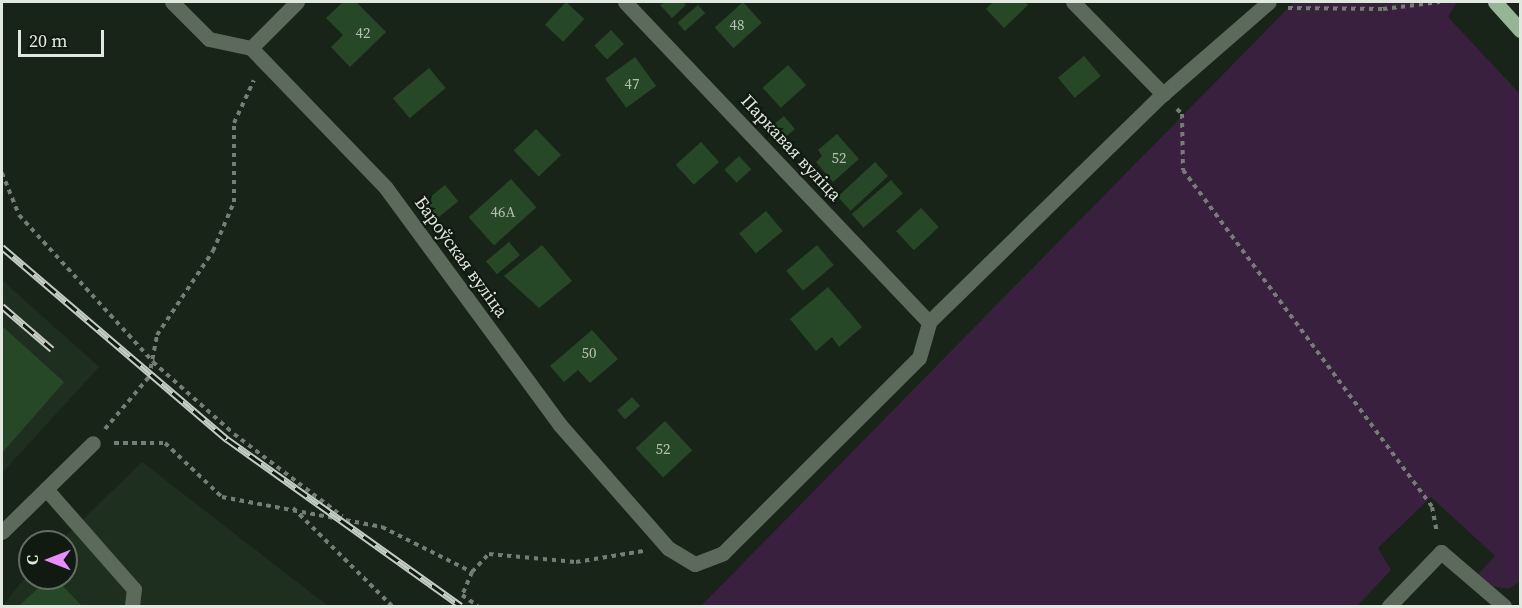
<!DOCTYPE html>
<html>
<head>
<meta charset="utf-8">
<style>
	body { margin:0 }
	#map { position:relative; width:1522px; height:608px; overflow:hidden; background:#192419; font-family:"Source Serif 4",serif }
	div>[style] { position:absolute }
	.built>* { inset:0; background:#1f2f1f }
	.green>* { inset:0; background:#38203e }
	.building>* { inset:0; background:#274827; transform-origin:0 0 }
	.path>* { height:4px; margin-top:-2px; transform-origin:0; background:repeating-linear-gradient(90deg,#757e74 0 4.5px,transparent 0 9px) }
	.minor>* { height:15px; margin:-7.5px; padding:0 7.5px; transform-origin:7.5px; border-radius:7.5px; background:#5c6a5b }
	.major>* { height:15px; margin:-7.5px; padding:0 7.5px; transform-origin:7.5px; border-radius:7.5px; background:#96b595 }
	.rail>* { height:7px; margin-top:-3.5px; transform-origin:0; background:repeating-linear-gradient(90deg,#101a10 0 14px,#c4cbc3 0 28px); box-sizing:border-box; border-block:2px solid #c4cbc3 }
	span { translate:-50% -50%; white-space:nowrap; text-align:center; line-height:1.15; -webkit-text-stroke:4.5px #101a10; paint-order:stroke }
	.number-label { font-size:15px; color:#b2c0b2 }
	.number-label span { -webkit-text-stroke-width:0 }
	.street-label { font-size:18px; color:#e1e8e0 }
	.frame { position:absolute; inset:0; border:3px solid #e1e8e0; pointer-events:none }
	.north { position:absolute; left:18px; top:530px; width:60px; height:60px; box-sizing:border-box; background:#101a10; border:2px solid #646c63; border-radius:50%; rotate:270deg; font-size:16px; font-weight:700; line-height:24px; text-align:center; color:#e1e8e0 }
	.north::after { content:''; display:block; margin:auto; width:21px; height:27px; background:#e98efe; clip-path:polygon(50% 0,100% 100%,50% 72%,0 100%) }
	.scale { position:absolute; left:18px; top:30px; width:86px; height:27px; box-sizing:border-box; border:3px solid #e1e8e0; border-top:0; padding-left:8px; font-size:18px; line-height:21px; white-space:nowrap; color:#e1e8e0; -webkit-text-stroke:4px #101a10; paint-order:stroke }
</style>
</head>
<body>
<div id="map">
	<div class="built">
		<i style="clip-path:polygon(2px 280px,99px 367px,2px 473px)"></i>
		<i style="clip-path:polygon(142px 462px,328px 606px,2px 606px,30px 572px,30px 578px,66px 578px,66px 542px,60px 542px)"></i>
	</div>
	<div class="green">
		<i style="clip-path:polygon(1294px 2px,1457px 2px,1448px 17px,1520px 94px,1520px 582px,1508px 589px,1483px 584px,1478px 574px,1495px 556px,1431px 497px,1378px 548px,1391px 570px,1357px 606px,701px 606px)"></i>
	</div>
	<div class="building">
		<i style="clip-path:polygon(343px 2px,356px 2px,386px 32px,350px 67px,331px 47px,343px 35px,326px 18px)"></i>
		<i style="left:566px;top:2px;width:25px;height:31px;rotate:43deg"></i>
		<i style="clip-path:polygon(665px 2px,683px 2px,686px 5px,672px 18px,660px 5px)"></i>
		<i style="left:743px;top:2px;width:28px;height:38px;rotate:48deg"></i>
		<i style="clip-path:polygon(993px 2px,1025px 2px,1028px 5px,1004px 28px,986px 9px)"></i>
		<i style="left:698px;top:5px;width:11px;height:27px;rotate:49deg"></i>
		<i style="left:611px;top:30px;width:19px;height:23px;rotate:47deg"></i>
		<i style="left:1084px;top:56px;width:26px;height:34px;rotate:50deg"></i>
		<i style="left:635px;top:57px;width:36px;height:37px;rotate:54deg"></i>
		<i style="left:788px;top:65px;width:27px;height:34px;rotate:48deg"></i>
		<i style="left:429px;top:68px;width:26px;height:47px;rotate:50deg"></i>
		<i style="left:784px;top:116px;width:17px;height:15px;rotate:50deg"></i>
		<i style="left:536px;top:129px;width:36px;height:31px;rotate:46deg"></i>
		<i style="clip-path:polygon(837px 134px,859px 159px,833px 182px,816px 162px,822px 156px,818px 150px)"></i>
		<i style="left:701px;top:142px;width:27px;height:34px;rotate:48deg"></i>
		<i style="left:739px;top:156px;width:18px;height:20px;rotate:47deg"></i>
		<i style="left:875px;top:162px;width:19px;height:51px;rotate:47deg"></i>
		<i style="left:511px;top:179px;width:38px;height:57px;rotate:48deg"></i>
		<i style="left:891px;top:180px;width:18px;height:52px;rotate:49deg"></i>
		<i style="left:445px;top:185px;width:21px;height:26px;rotate:51deg"></i>
		<i style="left:921px;top:208px;width:26px;height:34px;rotate:47deg"></i>
		<i style="left:766px;top:211px;width:26px;height:35px;rotate:50deg"></i>
		<i style="left:509px;top:242px;width:17px;height:30px;rotate:50deg"></i>
		<i style="clip-path:polygon(542px 245px,572px 281px,539px 308px,504px 276px)"></i>
		<i style="left:817px;top:245px;width:26px;height:40px;rotate:50deg"></i>
		<i style="clip-path:polygon(828px 287px,862px 327px,839px 347px,832px 337px,816px 351px,790px 319px)"></i>
		<i style="clip-path:polygon(2px 326px,64px 382px,2px 453px)"></i>
		<i style="clip-path:polygon(592px 330px,618px 359px,590px 383px,578px 370px,564px 382px,550px 366px)"></i>
		<i style="left:632px;top:397px;width:12px;height:20px;rotate:48deg"></i>
		<i style="left:665px;top:421px;width:40px;height:40px;rotate:47deg"></i>
		<i style="clip-path:polygon(49px 578px,55px 578px,82px 606px,19px 606px)"></i>
	</div>
	<div class="path">
		<i style="left:1288px;top:8px;width:95px;rotate:0.6deg"></i>
		<i style="left:1383px;top:9px;width:57px;rotate:-7deg"></i>
		<i style="left:1177px;top:109px;width:7px;rotate:45deg"></i>
		<i style="left:1182px;top:114px;width:56px;rotate:89deg"></i>
		<i style="left:1183px;top:170px;width:419px;rotate:53.5deg"></i>
		<i style="left:1432px;top:507px;width:26px;rotate:79deg"></i>
		<i style="left:2px;top:173px;width:45px;rotate:68deg"></i>
		<i style="left:19px;top:215px;width:199px;rotate:47.6deg"></i>
		<i style="left:153px;top:362px;width:108px;rotate:41.6deg"></i>
		<i style="left:234px;top:434px;width:136px;rotate:37.2deg"></i>
		<i style="left:105px;top:429px;width:68px;rotate:-49.8deg"></i>
		<i style="left:149px;top:377px;width:43px;rotate:-79.2deg"></i>
		<i style="left:157px;top:335px;width:101px;rotate:-56.3deg"></i>
		<i style="left:213px;top:251px;width:53px;rotate:-66.8deg"></i>
		<i style="left:234px;top:202px;width:79px;rotate:-90deg"></i>
		<i style="left:234px;top:123px;width:47px;rotate:-65.1deg"></i>
		<i style="left:114px;top:443px;width:51px"></i>
		<i style="left:165px;top:443px;width:79px;rotate:43.5deg"></i>
		<i style="left:222px;top:497px;width:163px;rotate:10.6deg"></i>
		<i style="left:382px;top:527px;width:101px;rotate:26.6deg"></i>
		<i style="left:472px;top:572px;width:25px;rotate:-47deg"></i>
		<i style="left:489px;top:554px;width:87px;rotate:5.3deg"></i>
		<i style="left:576px;top:562px;width:68px;rotate:-9.3deg"></i>
		<i style="left:293px;top:508px;width:139px;rotate:44.7deg"></i>
		<i style="left:472px;top:572px;width:25px;rotate:113deg"></i>
		<i style="left:462px;top:595px;width:19px;rotate:35deg"></i>
	</div>
	<div class="minor">
		<i style="left:172px;top:2px;width:52px;rotate:45deg"></i>
		<i style="left:209px;top:39px;width:43px;rotate:12.1deg"></i>
		<i style="left:251px;top:48px;width:194px;rotate:46deg"></i>
		<i style="left:386px;top:188px;width:294px;rotate:53.7deg"></i>
		<i style="left:560px;top:425px;width:164px;rotate:48.7deg"></i>
		<i style="left:668px;top:548px;width:31px;rotate:31deg"></i>
		<i style="left:695px;top:564px;width:30px;rotate:-21deg"></i>
		<i style="left:723px;top:553px;width:276px;rotate:-44.9deg"></i>
		<i style="left:919px;top:358px;width:37px;rotate:-74deg"></i>
		<i style="left:929px;top:322px;width:327px;rotate:-44.3deg"></i>
		<i style="left:1163px;top:94px;width:140px;rotate:-41deg"></i>
		<i style="left:625px;top:2px;width:441px;rotate:46.5deg"></i>
		<i style="left:1073px;top:2px;width:129px;rotate:45.6deg"></i>
		<i style="left:251px;top:48px;width:65px;rotate:-45deg"></i>
		<i style="left:46px;top:489px;width:133px;rotate:48.7deg"></i>
		<i style="left:134px;top:589px;width:17px;rotate:97deg"></i>
		<i style="left:2px;top:532px;width:127px;rotate:-44.4deg"></i>
		<i style="left:1389px;top:606px;width:75px;rotate:-46.1deg"></i>
		<i style="left:1441px;top:552px;width:83px;rotate:40.6deg"></i>
	</div>
	<div class="major">
		<i style="left:1495px;top:2px;width:38px;rotate:48deg"></i>
	</div>
	<div class="rail">
		<i style="left:2px;top:247px;width:296px;rotate:40.5deg"></i>
		<i style="left:227px;top:439px;width:287px;rotate:35.5deg"></i>
		<i style="left:2px;top:306px;width:66px;rotate:40.7deg"></i>
	</div>
	<div class="number-label">
		<span style="left:737px;top:25px">48</span>
		<span style="left:363px;top:33px">42</span>
		<span style="left:632px;top:84px">47</span>
		<span style="left:839px;top:158px">52</span>
		<span style="left:503px;top:212px">46А</span>
		<span style="left:589px;top:353px">50</span>
		<span style="left:663px;top:449px">52</span>
	</div>
	<div class="street-label">
		<span style="left:791px;top:148px;rotate:47deg">Паркавая вуліца</span>
		<span style="left:461px;top:257px;rotate:54deg">Бароўская вуліца</span>
	</div>
	<div class="frame"></div>
	<div class="north">С</div>
	<div class="scale">20 m</div>
</div>
</body>
</html>
